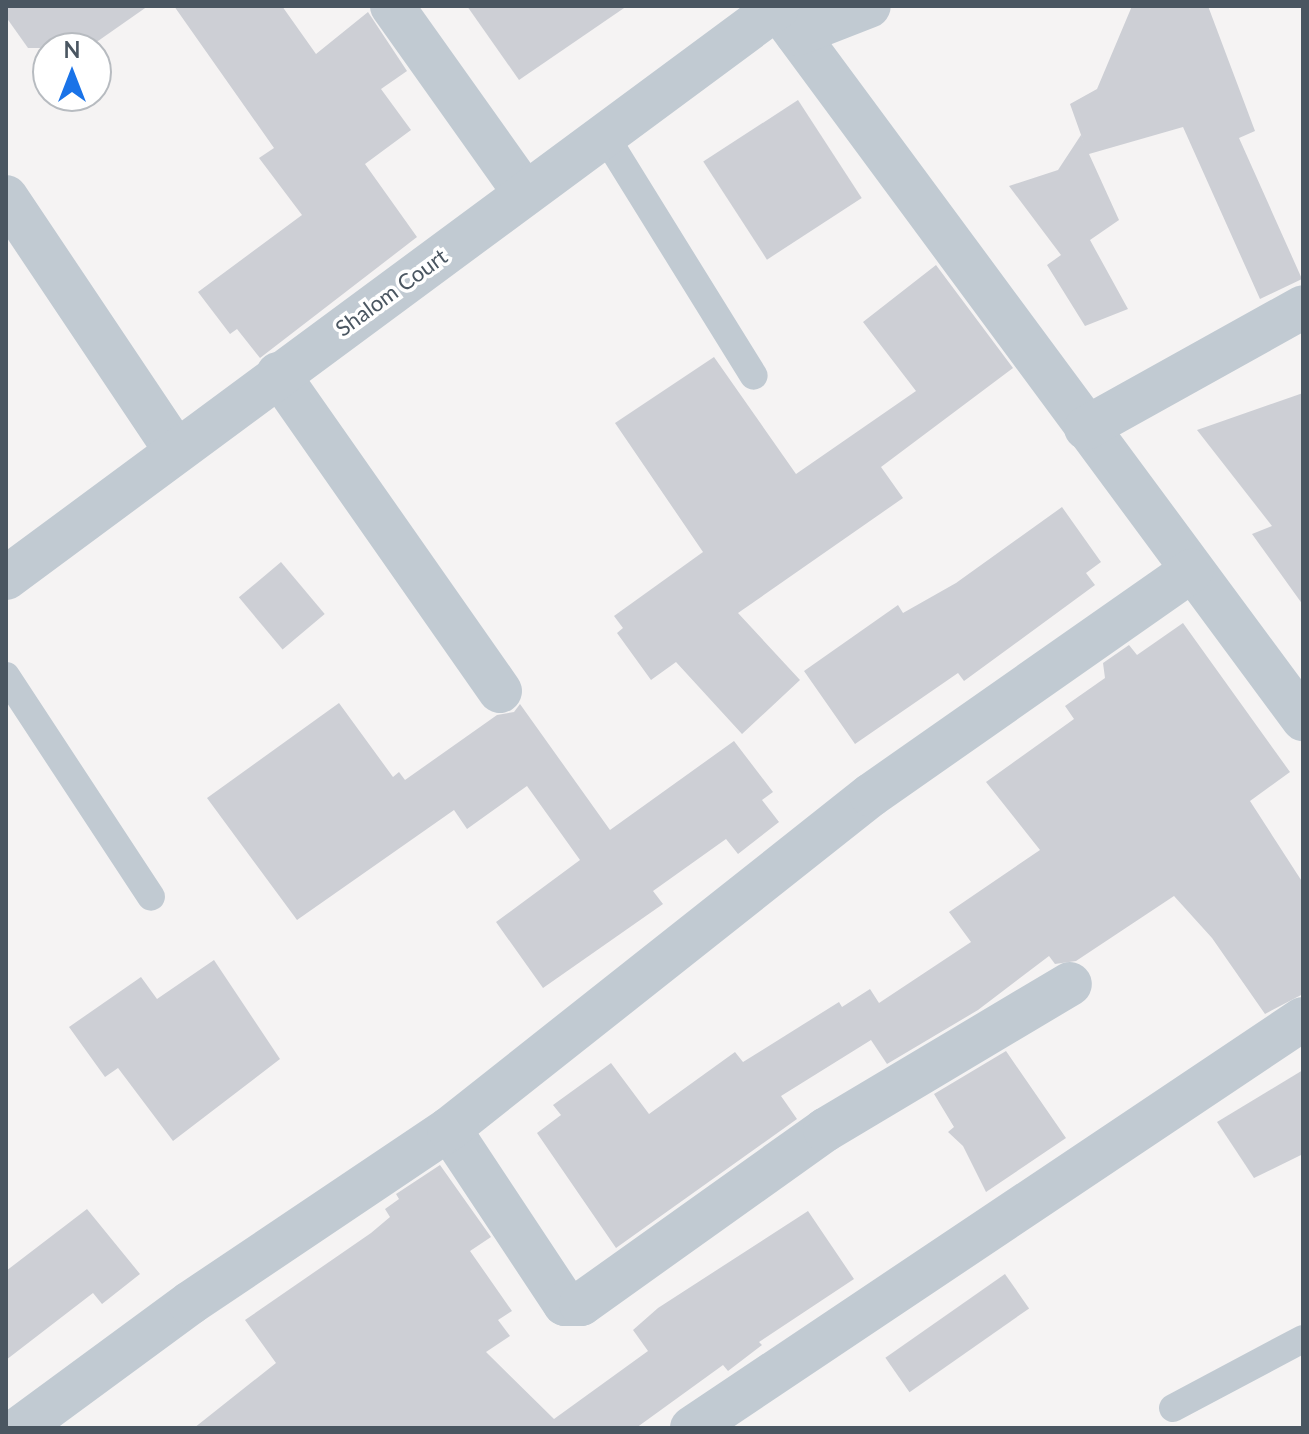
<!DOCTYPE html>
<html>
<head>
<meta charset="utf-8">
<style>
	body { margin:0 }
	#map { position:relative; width:1309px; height:1434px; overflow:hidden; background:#f5f3f3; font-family:Lato,sans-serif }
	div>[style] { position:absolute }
	.building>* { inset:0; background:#cdcfd5; transform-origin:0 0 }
	.lane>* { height:28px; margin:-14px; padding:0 14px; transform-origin:14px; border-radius:14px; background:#c1cad2 }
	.street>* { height:44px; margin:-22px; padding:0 22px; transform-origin:22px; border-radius:22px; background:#c1cad2 }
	span { translate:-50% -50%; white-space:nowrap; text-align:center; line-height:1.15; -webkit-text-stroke:7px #fff; paint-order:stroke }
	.street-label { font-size:22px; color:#4a5661 }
	.frame { position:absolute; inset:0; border:8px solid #4a5661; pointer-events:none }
	.north { position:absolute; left:32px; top:32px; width:80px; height:80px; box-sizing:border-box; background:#fff; border:2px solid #b7bbc0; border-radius:50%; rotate:0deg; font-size:22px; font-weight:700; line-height:32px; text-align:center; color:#4a5661 }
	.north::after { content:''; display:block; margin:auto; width:28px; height:36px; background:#1a73e8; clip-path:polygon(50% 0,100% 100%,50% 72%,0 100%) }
</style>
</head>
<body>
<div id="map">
	<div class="building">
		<i style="clip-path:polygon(6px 6px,148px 6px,88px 48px,28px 48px,6px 17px)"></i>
		<i style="clip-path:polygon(174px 6px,282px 6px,316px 54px,368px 12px,407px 71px,381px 89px,411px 130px,365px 164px,417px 237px,260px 358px,237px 329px,230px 334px,198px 292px,302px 215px,259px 158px,274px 148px)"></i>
		<i style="clip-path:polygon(467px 6px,627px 6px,519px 80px)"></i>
		<i style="clip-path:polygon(1132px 6px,1208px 6px,1255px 131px,1239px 138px,1302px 279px,1260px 299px,1183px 127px,1089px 154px,1119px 220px,1090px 240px,1128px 309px,1085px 326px,1047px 265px,1061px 255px,1009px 186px,1058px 170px,1081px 135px,1085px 146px,1070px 104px,1097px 89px)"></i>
		<i style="left:798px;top:100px;width:117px;height:113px;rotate:57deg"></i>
		<i style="clip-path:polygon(936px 265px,1013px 368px,881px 467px,903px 498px,738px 613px,800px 680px,742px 734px,676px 662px,651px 680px,617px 633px,623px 628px,614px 616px,703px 552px,615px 423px,714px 357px,796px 474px,916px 391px,863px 322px)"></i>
		<i style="clip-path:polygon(1303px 393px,1303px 605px,1252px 534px,1272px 526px,1197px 430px)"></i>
		<i style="clip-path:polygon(1062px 507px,1101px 562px,1086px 573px,1095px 585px,964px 681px,958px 673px,855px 744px,804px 671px,898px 605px,903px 613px,956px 583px)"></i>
		<i style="left:281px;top:562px;width:68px;height:55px;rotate:50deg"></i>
		<i style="clip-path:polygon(1183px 623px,1290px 772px,1250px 801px,1303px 883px,1303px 994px,1265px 1014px,1212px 938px,1174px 896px,1076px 961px,1055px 964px,1049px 956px,978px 1010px,887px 1064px,871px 1040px,781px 1096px,797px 1119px,616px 1248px,537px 1133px,561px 1115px,553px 1105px,611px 1063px,649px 1114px,735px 1052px,743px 1062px,839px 1002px,842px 1007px,870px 989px,879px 1003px,971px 942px,949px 912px,1040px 850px,986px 782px,1074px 719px,1065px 706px,1105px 678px,1103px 663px,1129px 645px,1137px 655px)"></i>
		<i style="clip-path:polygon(339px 703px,393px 777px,399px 772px,405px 780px,497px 715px,514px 712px,520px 704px,610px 830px,734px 741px,773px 792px,762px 800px,779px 822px,738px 854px,726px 839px,653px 891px,663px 904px,543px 988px,496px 922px,580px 860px,527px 786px,467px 829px,454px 810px,297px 920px,207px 798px)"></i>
		<i style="clip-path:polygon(214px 960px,280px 1059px,173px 1141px,118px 1068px,105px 1077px,69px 1027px,141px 977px,157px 999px)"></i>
		<i style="clip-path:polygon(1006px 1051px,1066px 1138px,986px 1192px,963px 1146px,948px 1132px,954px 1127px,934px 1094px)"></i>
		<i style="clip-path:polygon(1303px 1070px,1303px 1154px,1254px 1178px,1217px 1122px)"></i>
		<i style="clip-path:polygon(440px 1165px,491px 1237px,470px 1251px,512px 1311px,498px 1320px,510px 1336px,486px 1352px,554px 1419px,648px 1351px,633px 1330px,658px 1308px,808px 1211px,854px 1279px,759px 1342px,762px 1345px,728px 1371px,723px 1365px,636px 1428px,194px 1428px,276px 1363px,245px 1320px,371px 1233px,390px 1217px,385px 1209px,399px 1199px,396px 1194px)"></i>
		<i style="clip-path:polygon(87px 1209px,140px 1274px,102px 1304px,93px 1293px,6px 1360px,6px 1271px)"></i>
		<i style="left:1005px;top:1274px;width:42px;height:146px;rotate:55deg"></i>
	</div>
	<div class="lane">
		<i style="left:605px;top:136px;width:282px;rotate:58.2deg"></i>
		<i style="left:6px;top:676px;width:264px;rotate:56.7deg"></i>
		<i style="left:1173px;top:1408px;width:147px;rotate:-28deg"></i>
	</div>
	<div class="street">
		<i style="left:392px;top:6px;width:229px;rotate:54.6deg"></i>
		<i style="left:776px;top:6px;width:887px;rotate:53.53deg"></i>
		<i style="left:797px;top:34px;width:77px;rotate:-21.3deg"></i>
		<i style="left:6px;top:197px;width:303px;rotate:56.2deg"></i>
		<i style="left:278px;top:374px;width:387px;rotate:55deg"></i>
		<i style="left:1086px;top:428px;width:248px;rotate:-29.1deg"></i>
		<i style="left:6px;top:578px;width:959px;rotate:-36.48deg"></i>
		<i style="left:449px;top:1129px;width:210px;rotate:56.5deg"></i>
		<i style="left:565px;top:1304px;width:16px"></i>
		<i style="left:581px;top:1304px;width:300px;rotate:-35.5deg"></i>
		<i style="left:825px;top:1130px;width:285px;rotate:-30.8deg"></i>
		<i style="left:20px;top:1428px;width:211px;rotate:-36.3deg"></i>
		<i style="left:190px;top:1303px;width:312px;rotate:-33.9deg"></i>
		<i style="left:449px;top:1129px;width:538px;rotate:-38.36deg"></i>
		<i style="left:871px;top:795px;width:391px;rotate:-35deg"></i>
		<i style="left:692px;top:1428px;width:735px;rotate:-33.8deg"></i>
	</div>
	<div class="street-label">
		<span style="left:391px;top:292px;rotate:-36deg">Shalom Court</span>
	</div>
	<div class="frame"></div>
	<div class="north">N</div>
</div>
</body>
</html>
